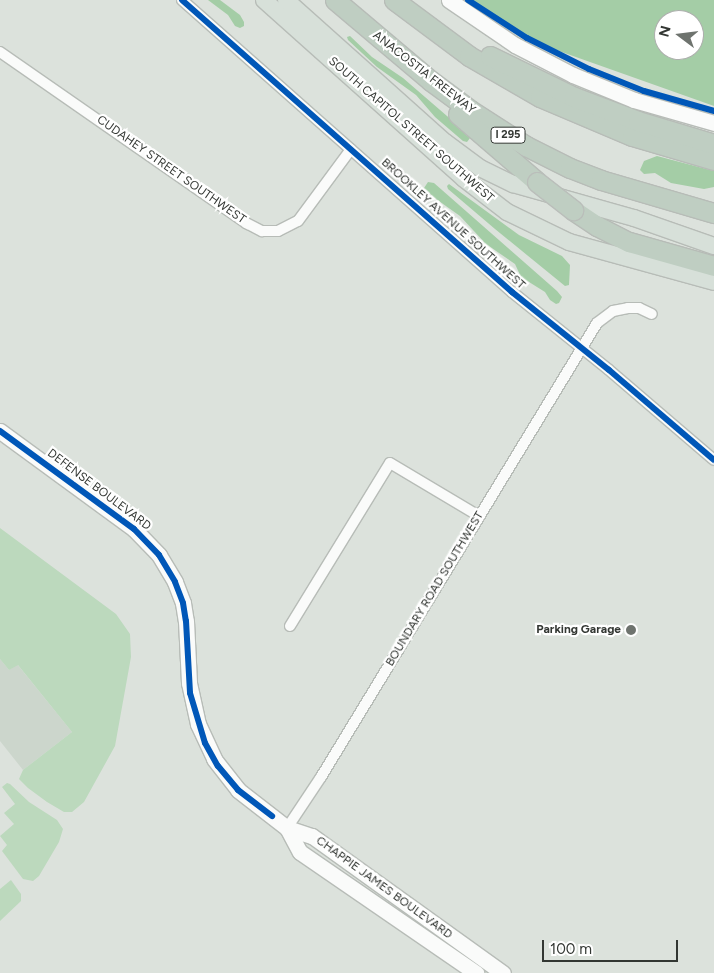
<!DOCTYPE html>
<html>
<head>
<meta charset="utf-8">
<style>
	body { margin:0 }
	#map { position:relative; width:714px; height:973px; overflow:hidden; background:#dce2dc; font-family:Figtree,sans-serif }
	div>[style] { position:absolute }
	.built>* { inset:0; background:#ccd6cc }
	.green>* { inset:0; background:#bcd9bd }
	.forest>* { inset:0; background:#a4cda6 }
	.roads { filter:drop-shadow(1px 0 #b7bcb7) drop-shadow(-1px 0 #b7bcb7) drop-shadow(0 1px #b7bcb7) drop-shadow(0 -1px #b7bcb7) }
	.street>* { height:10px; margin:-5px; padding:0 5px; transform-origin:5px; border-radius:5px; background:#fafbfa }
	.secondary>* { height:15px; margin:-7.5px; padding:0 7.5px; transform-origin:7.5px; border-radius:7.5px; background:#fafbfa }
	.primary>* { height:16px; margin:-8px; padding:0 8px; transform-origin:8px; border-radius:8px; background:#d7e0d9 }
	.highway>* { height:19px; margin:-9.5px; padding:0 9.5px; transform-origin:9.5px; border-radius:9.5px; background:#bfcec2 }
	.bridges { filter:drop-shadow(1px 0 #babeba) drop-shadow(-1px 0 #babeba) drop-shadow(0 1px #babeba) drop-shadow(0 -1px #babeba) }
	.highway-bridge>* { height:19px; margin:-9.5px; padding:0 9.5px; transform-origin:9.5px; border-radius:9.5px; background:#bfcec2 }
	.cycleway>* { height:6px; margin:-3px; padding:0 3px; transform-origin:3px; border-radius:3px; background:#0057b8 }
	.dots>* { width:14px; height:14px; translate:-50% -50%; box-sizing:border-box; border:2px solid #fff; border-radius:50% }
	span { translate:-50% -50%; white-space:nowrap; text-align:center; line-height:1.15; -webkit-text-stroke:4.5px #fff; paint-order:stroke }
	.shield-label span { padding:1px 4px; background:#fff; border:1px solid; border-radius:4px; -webkit-text-stroke-width:0 }
	.shield-label { font-size:11px; color:#333733; font-weight:700 }
	.street-label { font-size:12px; color:#333733 }
	.poi-label { font-size:12px; color:#333733; font-weight:700 }
	.right { translate:-100% -50%; text-align:right }
	.north { position:absolute; left:654px; top:10px; width:50px; height:50px; box-sizing:border-box; background:#fff; border:1px solid #adafad; border-radius:50%; rotate:285deg; font-size:14px; font-weight:700; line-height:20px; text-align:center; color:#333733 }
	.north::after { content:''; display:block; margin:auto; width:18px; height:22px; background:#6e736e; clip-path:polygon(50% 0,100% 100%,50% 72%,0 100%) }
	.scale { position:absolute; left:542px; top:940px; width:136px; height:22px; box-sizing:border-box; border:2px solid #333733; border-top:0; padding-left:6px; font-size:15px; line-height:18px; white-space:nowrap; color:#333733; -webkit-text-stroke:4px #fff; paint-order:stroke }
</style>
</head>
<body>
<div id="map">
	<div class="built">
		<i style="clip-path:polygon(0 659px,9px 670px,17px 664px,72px 732px,23px 770px,0 741px)"></i>
	</div>
	<div class="green">
		<i style="clip-path:polygon(0 528px,116px 614px,130px 634px,131px 657px,115px 746px,84px 802px,72px 812px,64px 812px,47px 802px,28px 788px,19px 779px,23px 770px,72px 732px,18px 665px,9px 670px,0 659px)"></i>
		<i style="clip-path:polygon(7px 783px,10px 784px,29px 802px,57px 820px,63px 829px,59px 842px,39px 876px,33px 881px,23px 879px,2px 851px,7px 845px,0 836px,14px 824px,4px 813px,15px 804px,2px 787px)"></i>
		<i style="clip-path:polygon(11px 880px,21px 894px,21px 901px,0 921px,0 889px)"></i>
	</div>
	<div class="forest">
		<i style="clip-path:polygon(208px 0,220px 0,240px 15px,244px 22px,244px 26px,240px 28px,235px 26px,228px 15px)"></i>
		<i style="clip-path:polygon(evenodd,469px 0,714px 0,714px 106px,559px 51px,533px 40px,469px 0,664px 20px,694px 20px,694px 50px,664px 50px,664px 20px)"></i>
		<i style="clip-path:polygon(350px 36px,372px 57px,403px 78px,469px 135px,470px 138px,467px 142px,463px 141px,435px 117px,416px 95px,377px 67px,348px 40px,347px 37px)"></i>
		<i style="clip-path:polygon(657px 156px,714px 171px,714px 187px,704px 189px,671px 183px,655px 173px,644px 174px,640px 170px,644px 161px)"></i>
		<i style="clip-path:polygon(428px 182px,434px 183px,557px 291px,562px 297px,559px 303px,556px 304px,550px 300px,545px 292px,521px 277px,515px 264px,486px 244px,460px 216px,436px 199px,424px 188px)"></i>
		<i style="clip-path:polygon(449px 184px,519px 235px,562px 256px,570px 265px,569px 285px,565px 286px,495px 229px,448px 189px,447px 186px)"></i>
	</div>
	<div class="roads">
		<div class="street">
			<i style="left:182px;top:0;width:441px;rotate:41.5deg"></i>
			<i style="left:512px;top:292px;width:124px;rotate:38.8deg"></i>
			<i style="left:609px;top:370px;width:138px;rotate:40.6deg"></i>
			<i style="left:0;top:52px;width:300px;rotate:34.8deg"></i>
			<i style="left:246px;top:223px;width:18px;rotate:27deg"></i>
			<i style="left:262px;top:231px;width:16px"></i>
			<i style="left:278px;top:231px;width:22px;rotate:-27deg"></i>
			<i style="left:298px;top:221px;width:89px;rotate:-53.6deg"></i>
			<i style="left:290px;top:626px;width:191px;rotate:-58.5deg"></i>
			<i style="left:390px;top:463px;width:104px;rotate:30.8deg"></i>
			<i style="left:287px;top:828px;width:61px;rotate:-56.3deg"></i>
			<i style="left:321px;top:777px;width:531px;rotate:-58.7deg"></i>
			<i style="left:597px;top:323px;width:20px;rotate:-37deg"></i>
			<i style="left:613px;top:311px;width:15px;rotate:-11deg"></i>
			<i style="left:628px;top:308px;width:11px"></i>
			<i style="left:639px;top:308px;width:14px;rotate:25deg"></i>
		</div>
		<div class="secondary">
			<i style="left:449px;top:0;width:80px;rotate:34.3deg"></i>
			<i style="left:515px;top:45px;width:65px;rotate:27.3deg"></i>
			<i style="left:573px;top:75px;width:66px;rotate:22.3deg"></i>
			<i style="left:634px;top:100px;width:83px;rotate:16deg"></i>
			<i style="left:0;top:431px;width:166px;rotate:36.2deg"></i>
			<i style="left:134px;top:529px;width:36px;rotate:46deg"></i>
			<i style="left:159px;top:555px;width:31px;rotate:59deg"></i>
			<i style="left:175px;top:582px;width:22px;rotate:69deg"></i>
			<i style="left:183px;top:603px;width:18px;rotate:81deg"></i>
			<i style="left:186px;top:621px;width:62px;rotate:87.2deg"></i>
			<i style="left:189px;top:683px;width:42px;rotate:77.6deg"></i>
			<i style="left:198px;top:724px;width:38px;rotate:65deg"></i>
			<i style="left:214px;top:759px;width:39px;rotate:52deg"></i>
			<i style="left:238px;top:790px;width:62px;rotate:37.8deg"></i>
			<i style="left:287px;top:828px;width:26px;rotate:18deg"></i>
			<i style="left:312px;top:836px;width:235px;rotate:35.7deg"></i>
			<i style="left:287px;top:828px;width:27px;rotate:62deg"></i>
			<i style="left:300px;top:852px;width:214px;rotate:34.5deg"></i>
		</div>
		<div class="primary">
			<i style="left:264px;top:0;width:268px;rotate:41.8deg"></i>
			<i style="left:464px;top:179px;width:54px;rotate:37.5deg"></i>
			<i style="left:507px;top:212px;width:69px;rotate:25.8deg"></i>
			<i style="left:569px;top:242px;width:150px;rotate:15.4deg"></i>
			<i style="left:286px;top:0;width:213px;rotate:41.8deg"></i>
			<i style="left:445px;top:142px;width:44px;rotate:36.6deg"></i>
			<i style="left:480px;top:168px;width:37px;rotate:26deg"></i>
			<i style="left:513px;top:184px;width:126px;rotate:15.7deg"></i>
			<i style="left:634px;top:218px;width:85px;rotate:19.3deg"></i>
		</div>
		<div class="highway">
			<i style="left:335px;top:0;width:126px;rotate:40.2deg"></i>
			<i style="left:431px;top:81px;width:49px;rotate:36.6deg"></i>
			<i style="left:470px;top:110px;width:67px;rotate:32.7deg"></i>
			<i style="left:526px;top:146px;width:49px;rotate:26.6deg"></i>
			<i style="left:570px;top:168px;width:33px;rotate:21deg"></i>
			<i style="left:601px;top:180px;width:118px;rotate:16.3deg"></i>
			<i style="left:394px;top:0;width:94px;rotate:36.7deg"></i>
			<i style="left:469px;top:56px;width:82px;rotate:30deg"></i>
			<i style="left:540px;top:97px;width:100px;rotate:23deg"></i>
			<i style="left:632px;top:136px;width:85px;rotate:16.3deg"></i>
			<i style="left:490px;top:56px;width:93px;rotate:26deg"></i>
			<i style="left:574px;top:97px;width:68px;rotate:20.6deg"></i>
			<i style="left:638px;top:121px;width:79px;rotate:16.8deg"></i>
			<i style="left:458px;top:114px;width:104px;rotate:40.7deg"></i>
			<i style="left:573px;top:210px;width:29px;rotate:34deg"></i>
			<i style="left:597px;top:226px;width:36px;rotate:27deg"></i>
			<i style="left:629px;top:242px;width:88px;rotate:15.8deg"></i>
		</div>
	</div>
	<div class="bridges">
		<div class="highway-bridge">
			<i style="left:537px;top:182px;width:46px;rotate:37.9deg"></i>
		</div>
	</div>
	<div class="cycleway">
		<i style="left:182px;top:0;width:441px;rotate:41.5deg"></i>
		<i style="left:512px;top:292px;width:124px;rotate:38.8deg"></i>
		<i style="left:609px;top:370px;width:138px;rotate:40.6deg"></i>
		<i style="left:468px;top:0;width:70px;rotate:32.8deg"></i>
		<i style="left:527px;top:38px;width:69px;rotate:26.6deg"></i>
		<i style="left:589px;top:69px;width:59px;rotate:21.8deg"></i>
		<i style="left:644px;top:91px;width:73px;rotate:15.9deg"></i>
		<i style="left:0;top:431px;width:166px;rotate:36.2deg"></i>
		<i style="left:134px;top:529px;width:36px;rotate:46deg"></i>
		<i style="left:159px;top:555px;width:31px;rotate:59deg"></i>
		<i style="left:175px;top:582px;width:22px;rotate:69deg"></i>
		<i style="left:183px;top:603px;width:18px;rotate:81deg"></i>
		<i style="left:186px;top:621px;width:72px;rotate:86.8deg"></i>
		<i style="left:190px;top:693px;width:52px;rotate:73.3deg"></i>
		<i style="left:205px;top:743px;width:26px;rotate:61deg"></i>
		<i style="left:218px;top:766px;width:31px;rotate:50deg"></i>
		<i style="left:238px;top:790px;width:43px;rotate:37.4deg"></i>
	</div>
	<div class="dots">
		<i style="left:631px;top:630px;background:#6e736e"></i>
	</div>
	<div class="shield-label">
		<span style="left:508px;top:135px">I 295</span>
	</div>
	<div class="street-label">
		<span style="left:424px;top:73px;rotate:38deg">ANACOSTIA FREEWAY</span>
		<span style="left:411px;top:130px;rotate:41deg">SOUTH CAPITOL STREET SOUTHWEST</span>
		<span style="left:171px;top:170px;rotate:35deg">CUDAHEY STREET SOUTHWEST</span>
		<span style="left:453px;top:224px;rotate:42deg">BROOKLEY AVENUE SOUTHWEST</span>
		<span style="left:99px;top:490px;rotate:37deg">DEFENSE BOULEVARD</span>
		<span style="left:435px;top:589px;rotate:-59deg">BOUNDARY ROAD SOUTHWEST</span>
		<span style="left:384px;top:888px;rotate:36deg">CHAPPIE JAMES BOULEVARD</span>
	</div>
	<div class="poi-label">
		<span class="right" style="left:621px;top:630px">Parking Garage</span>
	</div>
	<div class="north">N</div>
	<div class="scale">100 m</div>
</div>
</body>
</html>
